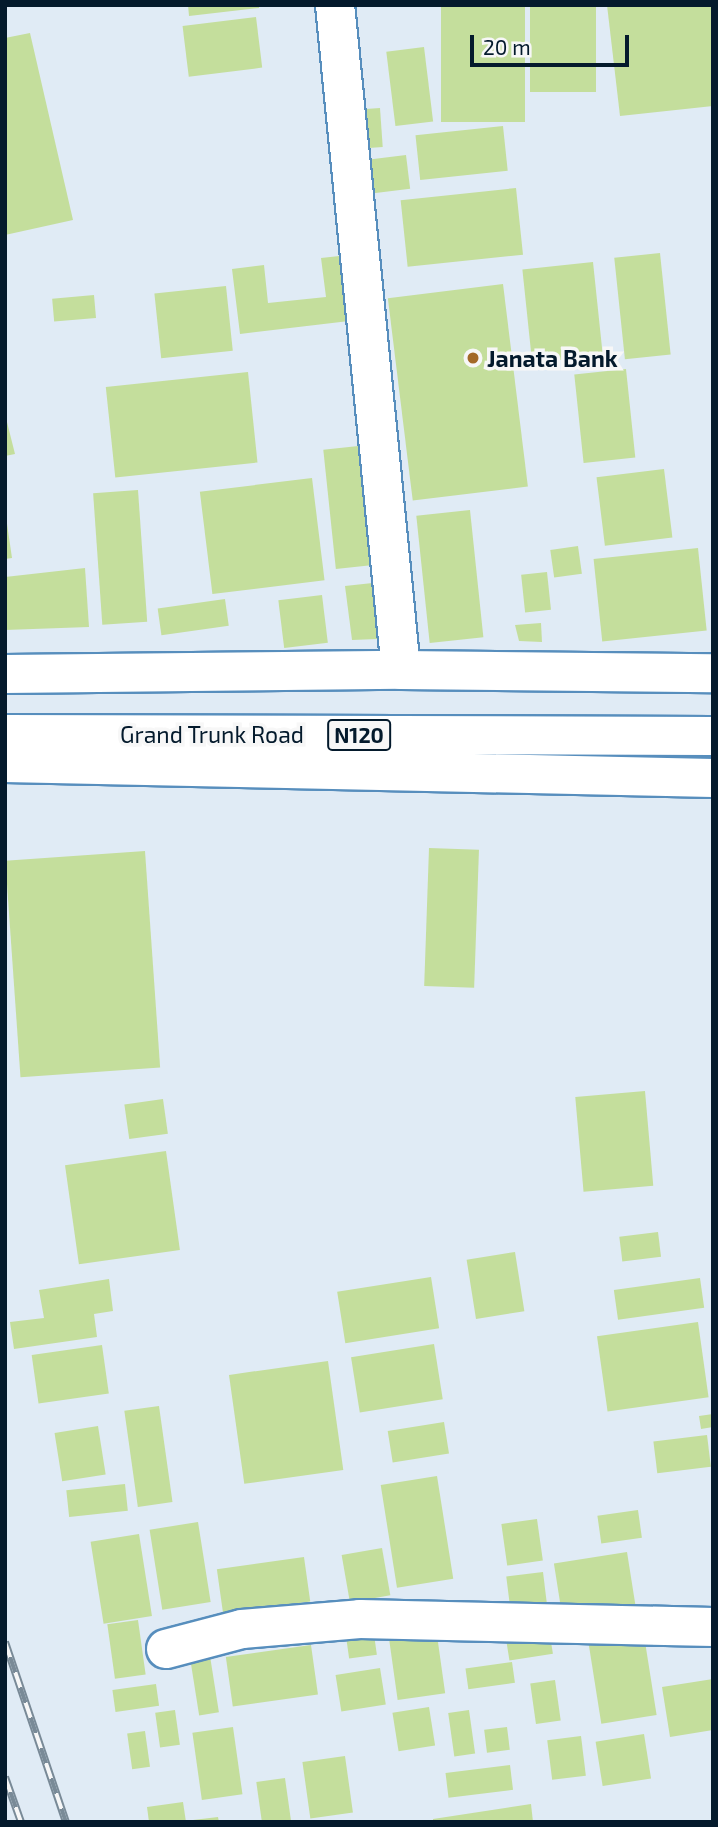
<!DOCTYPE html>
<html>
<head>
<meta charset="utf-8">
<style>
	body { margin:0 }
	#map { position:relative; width:718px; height:1827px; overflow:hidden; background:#e0ebf5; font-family:"Exo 2",sans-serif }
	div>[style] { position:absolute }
	.building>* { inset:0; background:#c4de9c; transform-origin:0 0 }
	.roads { filter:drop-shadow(2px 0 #578ebd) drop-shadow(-2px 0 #578ebd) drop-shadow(0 2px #578ebd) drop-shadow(0 -2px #578ebd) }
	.street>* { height:38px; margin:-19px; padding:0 19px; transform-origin:19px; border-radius:19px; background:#fff }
	.secondary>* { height:38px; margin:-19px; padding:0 19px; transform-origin:19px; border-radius:19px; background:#fff }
	.highway>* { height:38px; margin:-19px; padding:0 19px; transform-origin:19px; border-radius:19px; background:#fff }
	.rail>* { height:8px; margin-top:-4px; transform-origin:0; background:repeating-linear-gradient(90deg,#f7f7f7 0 16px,#798a97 0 32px); box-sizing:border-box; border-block:2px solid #798a97 }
	.dots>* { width:19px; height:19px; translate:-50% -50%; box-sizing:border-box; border:4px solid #f7f7f7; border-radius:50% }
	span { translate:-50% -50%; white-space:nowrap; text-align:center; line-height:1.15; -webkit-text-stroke:7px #f7f7f7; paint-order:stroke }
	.shield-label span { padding:2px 5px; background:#f7f7f7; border:2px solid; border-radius:5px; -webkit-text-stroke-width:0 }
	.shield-label { font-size:21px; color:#041a2c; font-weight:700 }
	.poi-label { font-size:23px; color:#041a2c; font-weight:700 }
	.left { translate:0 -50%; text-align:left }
	.street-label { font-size:23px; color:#041a2c }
	.frame { position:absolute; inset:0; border:7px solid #041a2c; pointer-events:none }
	.scale { position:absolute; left:470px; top:35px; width:159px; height:32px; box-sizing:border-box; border:4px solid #041a2c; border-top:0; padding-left:9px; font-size:21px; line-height:24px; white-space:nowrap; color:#041a2c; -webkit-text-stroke:5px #f7f7f7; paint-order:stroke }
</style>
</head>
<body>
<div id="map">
	<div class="building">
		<i style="clip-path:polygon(188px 5px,259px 5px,259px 8px,189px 16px)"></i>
		<i style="left:441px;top:5px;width:84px;height:117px"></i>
		<i style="left:530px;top:5px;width:66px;height:87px"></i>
		<i style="clip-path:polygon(607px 5px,713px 5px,713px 106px,620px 116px)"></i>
		<i style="left:256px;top:17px;width:51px;height:74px;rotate:83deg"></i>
		<i style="clip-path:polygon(30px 33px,73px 220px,5px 235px,5px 38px)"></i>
		<i style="left:424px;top:47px;width:75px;height:38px;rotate:83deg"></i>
		<i style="left:380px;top:108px;width:39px;height:25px;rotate:86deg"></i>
		<i style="left:503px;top:126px;width:45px;height:88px;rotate:84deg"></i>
		<i style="left:406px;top:155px;width:34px;height:43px;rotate:83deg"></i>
		<i style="left:516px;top:188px;width:67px;height:116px;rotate:84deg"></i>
		<i style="left:660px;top:253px;width:102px;height:46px;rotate:84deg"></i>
		<i style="clip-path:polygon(358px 254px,366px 319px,240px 334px,232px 269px,264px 265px,268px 303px,326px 297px,321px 258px)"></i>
		<i style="left:593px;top:262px;width:94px;height:71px;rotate:84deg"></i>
		<i style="left:503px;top:284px;width:204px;height:116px;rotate:83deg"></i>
		<i style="left:226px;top:286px;width:65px;height:72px;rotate:84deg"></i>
		<i style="left:94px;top:295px;width:23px;height:42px;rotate:85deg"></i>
		<i style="left:626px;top:369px;width:89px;height:52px;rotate:84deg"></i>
		<i style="left:248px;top:372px;width:91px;height:143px;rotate:84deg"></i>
		<i style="clip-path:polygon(5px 414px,15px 454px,5px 456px)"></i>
		<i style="left:377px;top:444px;width:120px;height:54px;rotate:84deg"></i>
		<i style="left:664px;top:469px;width:69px;height:68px;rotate:83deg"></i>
		<i style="left:312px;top:478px;width:103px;height:113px;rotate:83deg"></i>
		<i style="left:138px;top:490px;width:132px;height:45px;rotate:86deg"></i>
		<i style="clip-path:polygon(5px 510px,12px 558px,5px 559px)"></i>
		<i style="left:470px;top:510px;width:128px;height:54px;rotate:84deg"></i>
		<i style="left:578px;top:546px;width:28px;height:28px;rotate:82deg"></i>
		<i style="left:698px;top:548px;width:83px;height:105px;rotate:84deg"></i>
		<i style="clip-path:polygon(85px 568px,89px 627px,5px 630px,5px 577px)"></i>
		<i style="left:547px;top:572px;width:38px;height:26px;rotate:84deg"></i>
		<i style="clip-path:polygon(400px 580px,402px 638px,352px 640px,345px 586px)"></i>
		<i style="left:322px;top:595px;width:48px;height:44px;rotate:83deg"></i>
		<i style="left:225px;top:599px;width:27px;height:68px;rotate:82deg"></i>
		<i style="clip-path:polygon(541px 623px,542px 642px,519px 641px,515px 625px)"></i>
		<i style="left:429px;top:848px;width:50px;height:138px;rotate:2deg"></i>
		<i style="left:145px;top:851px;width:217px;height:140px;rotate:86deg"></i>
		<i style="left:645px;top:1091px;width:95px;height:70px;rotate:85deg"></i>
		<i style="left:163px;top:1099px;width:35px;height:39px;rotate:82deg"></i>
		<i style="left:166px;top:1151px;width:100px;height:102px;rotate:82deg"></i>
		<i style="left:658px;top:1232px;width:25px;height:39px;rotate:83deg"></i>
		<i style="left:515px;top:1252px;width:60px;height:49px;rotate:81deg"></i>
		<i style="left:431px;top:1277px;width:52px;height:95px;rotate:81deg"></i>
		<i style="left:700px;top:1278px;width:30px;height:87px;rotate:82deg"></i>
		<i style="clip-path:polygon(109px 1279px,113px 1311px,94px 1314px,97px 1337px,14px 1349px,10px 1322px,44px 1318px,39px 1290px)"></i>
		<i style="left:698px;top:1322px;width:76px;height:102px;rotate:82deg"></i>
		<i style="left:434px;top:1344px;width:56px;height:84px;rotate:81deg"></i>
		<i style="left:102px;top:1345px;width:49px;height:71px;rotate:82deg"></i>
		<i style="left:328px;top:1361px;width:110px;height:100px;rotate:82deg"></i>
		<i style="left:159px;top:1406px;width:97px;height:35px;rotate:82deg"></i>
		<i style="clip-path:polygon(713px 1414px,713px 1427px,701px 1429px,699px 1416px)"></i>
		<i style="left:444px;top:1422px;width:32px;height:57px;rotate:81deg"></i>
		<i style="left:98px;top:1426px;width:49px;height:44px;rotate:81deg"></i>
		<i style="left:707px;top:1435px;width:32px;height:54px;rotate:83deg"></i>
		<i style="left:437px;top:1476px;width:104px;height:57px;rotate:81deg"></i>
		<i style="left:125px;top:1484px;width:27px;height:59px;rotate:84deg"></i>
		<i style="left:638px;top:1510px;width:28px;height:41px;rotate:82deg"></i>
		<i style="left:537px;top:1519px;width:42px;height:36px;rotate:82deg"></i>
		<i style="left:198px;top:1522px;width:81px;height:49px;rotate:81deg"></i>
		<i style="left:139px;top:1534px;width:83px;height:49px;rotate:81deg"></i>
		<i style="left:382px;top:1548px;width:48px;height:41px;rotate:80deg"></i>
		<i style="left:627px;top:1552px;width:53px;height:74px;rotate:81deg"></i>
		<i style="left:304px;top:1557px;width:45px;height:88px;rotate:82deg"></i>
		<i style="left:543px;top:1572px;width:31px;height:37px;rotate:83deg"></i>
		<i style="left:138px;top:1620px;width:55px;height:31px;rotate:82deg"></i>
		<i style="left:372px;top:1620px;width:35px;height:28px;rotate:82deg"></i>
		<i style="left:436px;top:1628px;width:66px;height:48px;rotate:82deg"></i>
		<i style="left:549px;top:1629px;width:25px;height:44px;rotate:81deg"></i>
		<i style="left:643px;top:1629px;width:87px;height:56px;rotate:81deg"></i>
		<i style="left:311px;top:1645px;width:50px;height:86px;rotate:82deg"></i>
		<i style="left:210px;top:1656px;width:57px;height:20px;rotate:81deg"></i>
		<i style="left:512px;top:1662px;width:21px;height:47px;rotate:82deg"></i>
		<i style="left:380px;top:1668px;width:37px;height:45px;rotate:81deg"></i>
		<i style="clip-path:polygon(713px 1679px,713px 1730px,670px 1737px,662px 1687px)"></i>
		<i style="left:555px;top:1680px;width:41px;height:25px;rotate:82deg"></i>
		<i style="left:156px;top:1684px;width:22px;height:44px;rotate:82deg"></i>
		<i style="left:429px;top:1707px;width:39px;height:37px;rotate:81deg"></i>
		<i style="left:175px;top:1710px;width:35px;height:20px;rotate:82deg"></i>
		<i style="left:469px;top:1710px;width:44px;height:21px;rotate:82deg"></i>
		<i style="left:233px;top:1727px;width:68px;height:41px;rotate:82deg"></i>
		<i style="left:507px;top:1727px;width:23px;height:23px;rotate:83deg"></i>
		<i style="left:145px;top:1731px;width:36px;height:18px;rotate:82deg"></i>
		<i style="left:644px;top:1734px;width:45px;height:49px;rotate:81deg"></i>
		<i style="left:581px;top:1736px;width:40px;height:34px;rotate:83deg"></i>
		<i style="left:345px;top:1756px;width:57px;height:43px;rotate:82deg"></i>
		<i style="left:510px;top:1765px;width:25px;height:65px;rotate:83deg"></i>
		<i style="left:285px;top:1778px;width:44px;height:29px;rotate:82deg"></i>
		<i style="clip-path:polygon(183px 1802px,186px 1822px,149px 1822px,147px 1807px)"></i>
		<i style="clip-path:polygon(531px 1804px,533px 1822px,433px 1822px,433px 1819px)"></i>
		<i style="clip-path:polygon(218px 1817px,219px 1822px,193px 1822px,193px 1820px)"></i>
	</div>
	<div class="roads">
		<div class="street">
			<i style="left:335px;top:5px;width:668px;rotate:84.33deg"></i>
			<i style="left:166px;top:1649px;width:79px;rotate:-14.7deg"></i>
			<i style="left:242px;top:1629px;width:118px;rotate:-4.8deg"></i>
			<i style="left:360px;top:1619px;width:353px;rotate:1.3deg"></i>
		</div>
		<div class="secondary">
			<i style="left:5px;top:674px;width:396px;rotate:-0.6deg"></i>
			<i style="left:401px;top:670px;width:312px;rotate:0.6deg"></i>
			<i style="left:5px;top:763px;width:708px;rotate:1.21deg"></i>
		</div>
		<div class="highway">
			<i style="left:5px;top:734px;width:708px;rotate:0.16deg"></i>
		</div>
	</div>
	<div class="rail">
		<i style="left:5px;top:1642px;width:190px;rotate:71.3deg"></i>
		<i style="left:5px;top:1777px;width:48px;rotate:70.4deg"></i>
	</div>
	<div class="dots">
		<i style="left:473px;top:358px;background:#a36928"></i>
	</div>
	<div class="shield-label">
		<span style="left:359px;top:735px">N120</span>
	</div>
	<div class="poi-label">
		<span class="left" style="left:487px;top:358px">Janata Bank</span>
	</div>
	<div class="street-label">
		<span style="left:212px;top:734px">Grand Trunk Road</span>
	</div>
	<div class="frame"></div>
	<div class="scale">20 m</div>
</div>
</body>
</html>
